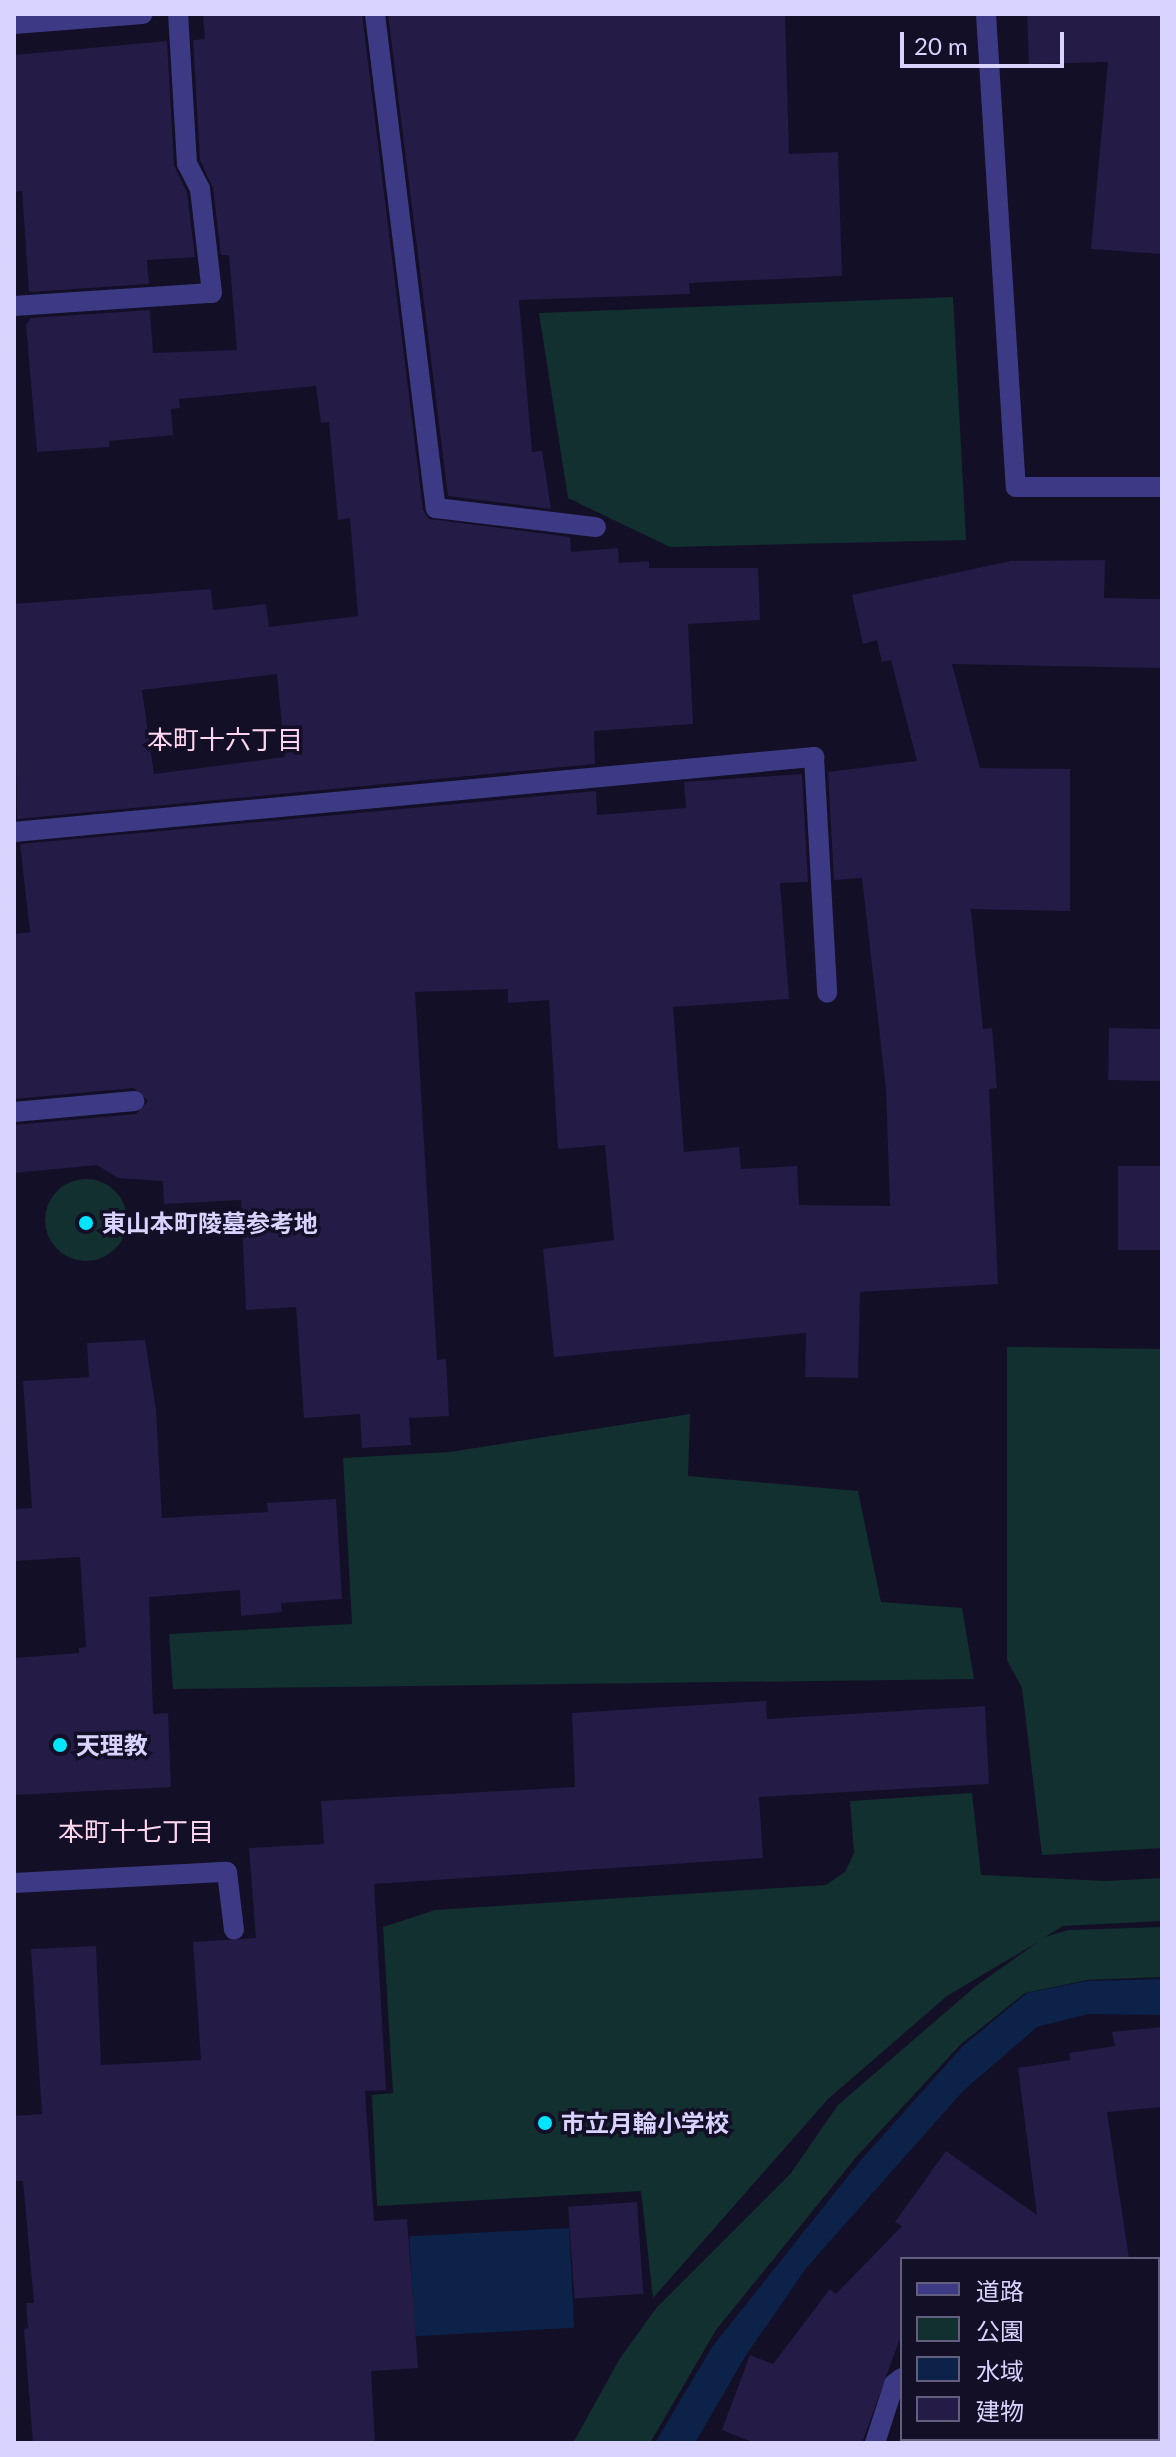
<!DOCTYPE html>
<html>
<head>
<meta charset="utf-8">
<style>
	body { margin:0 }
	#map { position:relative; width:1176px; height:2457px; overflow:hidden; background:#130f26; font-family:Lato,"Noto Sans JP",sans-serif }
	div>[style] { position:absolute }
	.green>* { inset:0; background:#12302f }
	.round { border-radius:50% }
	.water>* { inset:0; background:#0c2248; transform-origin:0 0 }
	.building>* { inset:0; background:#241b47; transform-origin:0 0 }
	.service>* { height:20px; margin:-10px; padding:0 10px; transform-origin:10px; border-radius:10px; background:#3d3a85 }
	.minor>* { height:20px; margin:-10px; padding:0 10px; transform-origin:10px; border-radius:10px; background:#3d3a85 }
	.dots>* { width:22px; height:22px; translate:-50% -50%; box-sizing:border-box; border:4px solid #130f26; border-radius:50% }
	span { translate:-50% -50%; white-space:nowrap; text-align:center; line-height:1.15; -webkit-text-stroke:7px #130f26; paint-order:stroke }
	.poi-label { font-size:24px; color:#d9d4ff; font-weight:700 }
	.left { translate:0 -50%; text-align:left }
	.neighbourhood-label { font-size:26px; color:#ffd6f0 }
	.frame { position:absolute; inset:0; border:16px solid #d9d4ff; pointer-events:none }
	.legend { position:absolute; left:900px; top:2257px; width:260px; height:184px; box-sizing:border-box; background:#130f26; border:2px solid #625e7d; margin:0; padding:10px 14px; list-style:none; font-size:24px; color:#d9d4ff }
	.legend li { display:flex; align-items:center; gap:16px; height:40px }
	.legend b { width:40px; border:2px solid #625e7d }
	.scale { position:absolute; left:900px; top:32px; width:164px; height:36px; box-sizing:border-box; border:4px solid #d9d4ff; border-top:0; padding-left:10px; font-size:24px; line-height:28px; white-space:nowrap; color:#d9d4ff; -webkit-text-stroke:6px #130f26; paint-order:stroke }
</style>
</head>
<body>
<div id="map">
	<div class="green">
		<i style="clip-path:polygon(953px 297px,966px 540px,670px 547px,568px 498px,539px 313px)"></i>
		<i class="round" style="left:45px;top:1179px;width:82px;height:82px"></i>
		<i style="clip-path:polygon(1007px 1347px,1162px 1349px,1162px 1848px,1042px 1855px,1022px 1688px,1007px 1660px)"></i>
		<i style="clip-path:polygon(690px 1414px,688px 1476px,858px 1491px,881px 1602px,962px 1608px,974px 1679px,173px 1689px,169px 1634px,352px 1624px,343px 1458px,450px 1452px)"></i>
		<i style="clip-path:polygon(972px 1793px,981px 1875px,1106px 1881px,1162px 1878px,1162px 1921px,1063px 1926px,1045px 1937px,1068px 1930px,1162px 1927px,1162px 1977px,1087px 1980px,1025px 1993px,961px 2044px,857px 2156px,716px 2330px,650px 2443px,573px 2443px,619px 2360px,656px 2308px,791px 2173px,838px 2105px,976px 1986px,1038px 1942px,947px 1996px,828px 2099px,653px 2298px,641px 2191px,377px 2206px,372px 2095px,393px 2093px,383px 1927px,435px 1910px,826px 1885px,845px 1872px,854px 1853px,850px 1801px)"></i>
	</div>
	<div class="water">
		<i style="clip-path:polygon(1162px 1979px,1162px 2015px,1088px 2014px,1037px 2027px,963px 2091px,807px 2267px,746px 2355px,695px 2443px,655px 2443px,712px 2347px,861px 2160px,963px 2046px,1027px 1993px,1087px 1981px)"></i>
		<i style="left:569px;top:2228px;width:100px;height:160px;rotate:87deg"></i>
	</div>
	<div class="building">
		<i style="clip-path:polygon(evenodd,203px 14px,362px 14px,423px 510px,429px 519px,570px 537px,571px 552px,618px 548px,619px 563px,649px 561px,649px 568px,758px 568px,760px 620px,688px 624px,693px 724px,594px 731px,595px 764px,17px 819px,14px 604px,211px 589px,213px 610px,266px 604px,269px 627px,358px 616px,350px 518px,338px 520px,329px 422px,321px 423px,316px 386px,179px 399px,180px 408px,171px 409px,173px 435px,109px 441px,110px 447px,37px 452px,26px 325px,31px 318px,150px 310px,153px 353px,237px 350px,229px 255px,221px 255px,213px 188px,200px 160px,193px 40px,205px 39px,203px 14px,277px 674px,285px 757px,154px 774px,142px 690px,277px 674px)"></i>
		<i style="clip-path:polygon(388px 14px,785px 14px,789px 154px,838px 152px,842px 276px,689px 283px,690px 294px,519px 300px,532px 452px,542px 451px,551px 509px,448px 496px)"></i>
		<i style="clip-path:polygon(1027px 14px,1162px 14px,1162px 254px,1091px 249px,1108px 62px,1029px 64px)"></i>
		<i style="clip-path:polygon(167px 41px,174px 165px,187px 193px,195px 257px,147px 260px,149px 284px,29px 292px,22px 191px,14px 192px,14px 55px)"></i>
		<i style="clip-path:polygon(1105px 560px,1104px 598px,1162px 599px,1160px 668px,952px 664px,980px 768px,1070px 769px,1070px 911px,971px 909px,983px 1029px,992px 1028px,997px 1088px,989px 1089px,998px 1284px,860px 1292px,858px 1378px,805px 1377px,806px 1333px,554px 1357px,543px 1249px,614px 1240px,605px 1145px,558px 1149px,549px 1000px,508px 1003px,508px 989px,415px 992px,437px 1360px,446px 1359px,449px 1416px,409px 1418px,411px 1445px,362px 1448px,360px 1414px,304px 1418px,296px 1307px,246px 1310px,241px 1200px,164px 1204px,163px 1181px,118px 1178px,97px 1165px,14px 1173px,14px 1125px,136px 1114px,148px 1101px,134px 1088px,14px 1099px,14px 934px,30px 932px,20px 844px,596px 791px,597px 815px,686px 808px,684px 782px,802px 774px,808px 882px,780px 883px,789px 999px,673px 1007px,684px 1152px,739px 1147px,741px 1169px,797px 1166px,799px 1205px,890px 1206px,886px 1089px,862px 878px,834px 880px,828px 772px,917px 761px,891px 660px,882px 662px,877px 640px,863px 644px,852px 595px,1011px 561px)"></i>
		<i style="left:1109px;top:1028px;width:53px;height:52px;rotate:1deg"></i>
		<i style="left:1162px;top:1166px;width:84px;height:44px;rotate:90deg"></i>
		<i style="clip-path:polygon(145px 1340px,156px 1410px,162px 1518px,268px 1512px,267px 1503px,336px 1499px,342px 1599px,281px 1603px,282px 1612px,241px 1616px,240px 1590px,149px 1597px,153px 1714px,168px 1713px,171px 1787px,14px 1795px,14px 1658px,79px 1653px,79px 1648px,86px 1647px,80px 1557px,14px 1561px,14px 1509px,32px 1508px,23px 1381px,89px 1377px,87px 1343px)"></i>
		<i style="clip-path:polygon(766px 1701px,767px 1719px,985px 1706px,989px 1784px,759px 1797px,763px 1858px,374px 1884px,386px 2090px,365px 2091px,374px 2221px,407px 2219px,418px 2368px,371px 2371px,375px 2443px,33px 2443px,24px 2329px,28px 2328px,26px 2303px,34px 2303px,23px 2181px,14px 2181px,14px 2116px,42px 2114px,31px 1949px,96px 1946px,101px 2065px,201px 2060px,193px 1942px,256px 1938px,249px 1848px,324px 1844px,321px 1801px,575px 1787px,572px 1713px)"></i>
		<i style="clip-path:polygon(1162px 2027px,1162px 2107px,1107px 2112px,1129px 2259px,902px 2259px,902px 2333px,862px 2443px,755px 2443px,722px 2430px,750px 2355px,773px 2364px,830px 2289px,836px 2294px,902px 2226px,895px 2222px,946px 2151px,1037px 2215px,1018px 2068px,1070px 2060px,1069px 2053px,1115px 2046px,1112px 2032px)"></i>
		<i style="left:637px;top:2202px;width:92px;height:69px;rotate:86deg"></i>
	</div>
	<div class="service">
		<i style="left:375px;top:14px;width:498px;rotate:83deg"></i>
		<i style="left:436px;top:508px;width:161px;rotate:6.8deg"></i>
		<i style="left:14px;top:24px;width:129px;rotate:-4.4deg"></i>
		<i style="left:14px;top:306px;width:198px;rotate:-3.8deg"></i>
		<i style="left:212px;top:293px;width:105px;rotate:-96.6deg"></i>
		<i style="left:200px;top:189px;width:28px;rotate:-117deg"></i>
		<i style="left:187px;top:164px;width:150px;rotate:-93.4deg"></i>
		<i style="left:14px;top:832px;width:804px;rotate:-5.36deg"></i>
		<i style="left:814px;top:757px;width:236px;rotate:86.8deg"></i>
		<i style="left:14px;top:1112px;width:121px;rotate:-5.2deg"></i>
		<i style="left:14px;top:1883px;width:213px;rotate:-3deg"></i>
		<i style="left:227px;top:1872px;width:58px;rotate:83.1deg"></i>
		<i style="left:1158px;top:2286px;width:4px"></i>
		<i style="left:875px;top:2443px;width:62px;rotate:-72.1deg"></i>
		<i style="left:894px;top:2384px;width:10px;rotate:-37deg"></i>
	</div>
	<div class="minor">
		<i style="left:986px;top:14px;width:474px;rotate:86.4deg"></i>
		<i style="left:1016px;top:487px;width:146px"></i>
	</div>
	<div class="dots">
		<i style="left:86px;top:1223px;background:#00e5ff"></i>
		<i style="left:60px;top:1745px;background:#00e5ff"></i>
		<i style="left:545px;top:2123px;background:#00e5ff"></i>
	</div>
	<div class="poi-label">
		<span class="left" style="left:102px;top:1223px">東山本町陵墓参考地</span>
		<span class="left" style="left:76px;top:1745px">天理教</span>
		<span class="left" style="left:561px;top:2123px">市立月輪小学校</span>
	</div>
	<div class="neighbourhood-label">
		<span style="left:225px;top:740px">本町十六丁目</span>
		<span style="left:136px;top:1832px">本町十七丁目</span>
	</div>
	<div class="frame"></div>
	<ul class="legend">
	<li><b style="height:10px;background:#3d3a85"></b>道路</li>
	<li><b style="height:22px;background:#12302f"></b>公園</li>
	<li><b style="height:22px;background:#0c2248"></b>水域</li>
	<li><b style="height:22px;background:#241b47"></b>建物</li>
	</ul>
	<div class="scale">20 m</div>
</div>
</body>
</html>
